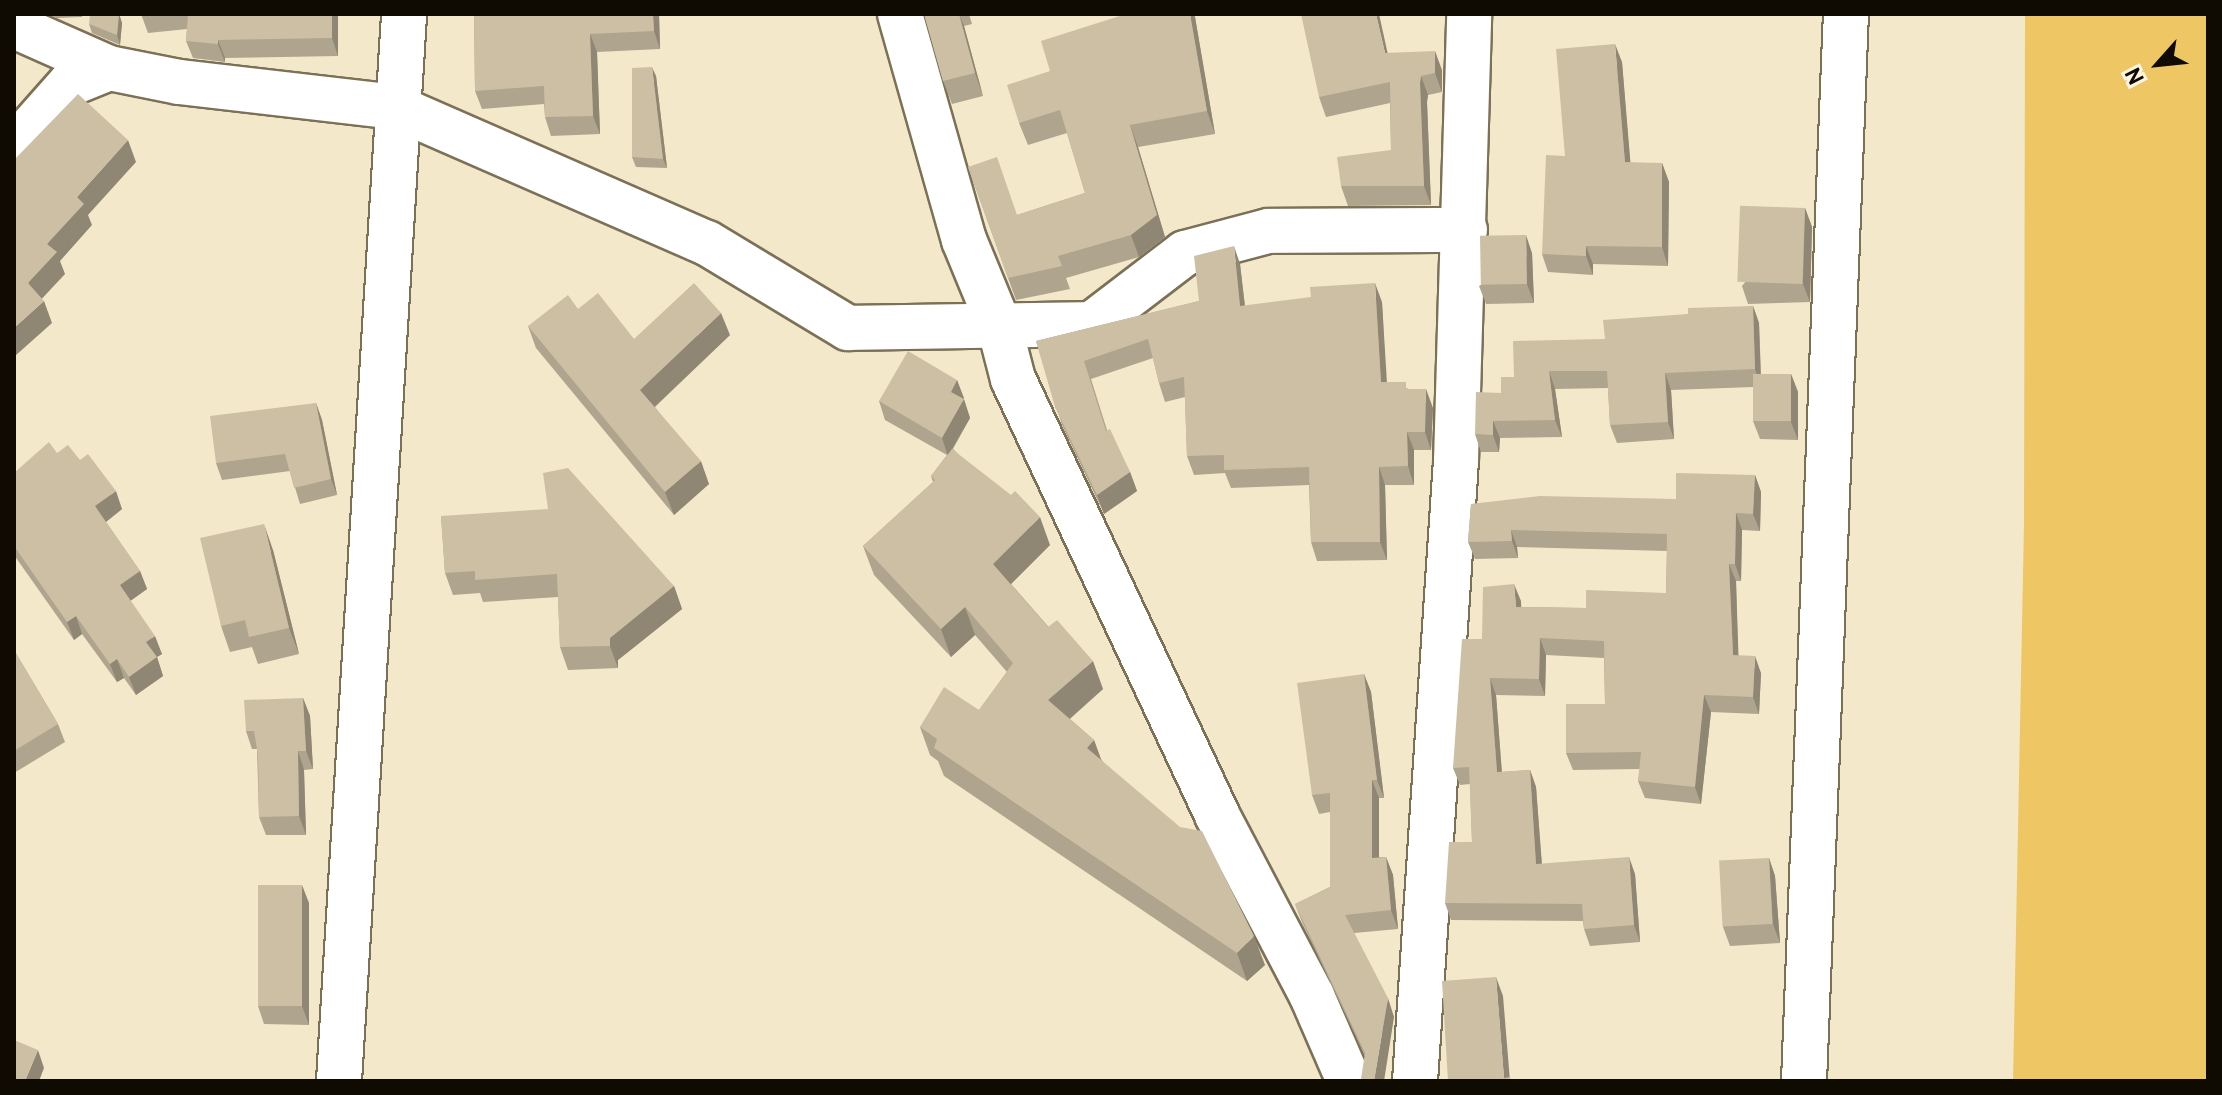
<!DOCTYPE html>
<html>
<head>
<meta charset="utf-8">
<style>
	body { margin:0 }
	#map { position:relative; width:2222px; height:1095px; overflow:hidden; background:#f4e8cb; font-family:Overpass,sans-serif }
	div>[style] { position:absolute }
	.water>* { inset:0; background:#efc664 }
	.roads { filter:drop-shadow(2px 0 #7c7157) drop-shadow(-2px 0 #7c7157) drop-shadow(0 2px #7c7157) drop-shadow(0 -2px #7c7157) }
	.minor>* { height:44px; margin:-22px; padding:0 22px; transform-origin:22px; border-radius:22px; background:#fff }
	.wall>* { inset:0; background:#afa48d }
	.shaded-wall>* { inset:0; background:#8f8673 }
	.building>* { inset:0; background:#ccbfa4; transform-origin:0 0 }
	span { translate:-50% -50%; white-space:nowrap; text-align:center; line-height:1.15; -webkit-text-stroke:6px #fdf5e4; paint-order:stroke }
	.frame { position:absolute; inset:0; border:16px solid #0f0b03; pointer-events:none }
	.north { position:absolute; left:2118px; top:24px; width:80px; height:80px; -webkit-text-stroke:6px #fdf5e4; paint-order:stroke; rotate:243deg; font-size:22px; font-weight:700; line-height:32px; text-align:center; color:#0f0b03 }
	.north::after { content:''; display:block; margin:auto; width:28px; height:36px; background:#0f0b03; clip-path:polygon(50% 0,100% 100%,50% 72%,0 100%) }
</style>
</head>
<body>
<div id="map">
	<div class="water">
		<i style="clip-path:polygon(2025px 14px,2208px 14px,2208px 1081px,2013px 1081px,2024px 523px)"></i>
	</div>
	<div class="roads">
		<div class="minor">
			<i style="left:900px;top:14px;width:235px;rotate:74.2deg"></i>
			<i style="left:964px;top:240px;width:92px;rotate:67.6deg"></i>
			<i style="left:999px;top:325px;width:56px;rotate:75.5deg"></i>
			<i style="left:1013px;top:379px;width:481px;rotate:64.9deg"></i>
			<i style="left:1217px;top:815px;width:204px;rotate:62.3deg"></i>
			<i style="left:1312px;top:996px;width:93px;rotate:66.5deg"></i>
			<i style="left:14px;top:26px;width:104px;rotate:23.9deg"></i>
			<i style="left:14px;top:147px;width:84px;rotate:-48.4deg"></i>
			<i style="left:70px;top:84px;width:42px;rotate:-22.3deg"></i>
			<i style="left:109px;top:68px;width:71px;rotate:11.3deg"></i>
			<i style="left:179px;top:82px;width:217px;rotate:6.6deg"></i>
			<i style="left:395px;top:107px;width:340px;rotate:23.6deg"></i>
			<i style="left:707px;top:243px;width:165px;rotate:31.1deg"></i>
			<i style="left:848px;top:328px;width:244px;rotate:-0.9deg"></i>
			<i style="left:1092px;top:324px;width:117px;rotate:-37.4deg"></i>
			<i style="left:1185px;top:253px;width:86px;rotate:-14.8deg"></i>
			<i style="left:1268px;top:231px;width:197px;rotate:-0.3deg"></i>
			<i style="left:339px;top:1081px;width:1069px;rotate:-86.51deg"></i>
			<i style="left:1415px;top:1081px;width:621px;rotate:-86.22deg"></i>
			<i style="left:1456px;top:461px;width:447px;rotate:-88.3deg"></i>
			<i style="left:1804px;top:1081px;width:1068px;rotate:-87.75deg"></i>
		</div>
	</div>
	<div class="wall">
		<i style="clip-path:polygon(48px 14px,82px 14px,82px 17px,57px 18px)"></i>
		<i style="clip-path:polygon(119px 14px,122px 23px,120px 45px,92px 33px,89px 24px)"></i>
		<i style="clip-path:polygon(141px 14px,338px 14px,338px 56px,225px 58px,225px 62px,193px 58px,186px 41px,187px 29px,148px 33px)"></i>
		<i style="clip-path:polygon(474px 14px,659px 14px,660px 49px,597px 52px,600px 134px,551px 136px,545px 117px,544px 104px,482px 109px,475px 91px)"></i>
		<i style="clip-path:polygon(924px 14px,969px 14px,972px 24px,964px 26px,983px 96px,952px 104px,943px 81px)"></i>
		<i style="clip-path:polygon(1195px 17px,1215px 134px,1138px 147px,1165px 237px,1139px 257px,1066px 278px,1070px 289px,1016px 300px,968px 167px,1017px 215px,1085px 193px,1067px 133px,1028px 145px,1019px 123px,1050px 71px)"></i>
		<i style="clip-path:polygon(1387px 53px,1442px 70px,1442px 92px,1428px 95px,1427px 102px,1431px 205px,1348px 206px,1341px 186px,1391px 150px,1390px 103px,1326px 117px,1319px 97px)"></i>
		<i style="clip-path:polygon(1622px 62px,1630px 163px,1662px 163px,1669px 182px,1668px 266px,1593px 264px,1593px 275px,1548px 272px,1542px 254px,1565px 156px)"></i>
		<i style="clip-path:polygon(656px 76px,667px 168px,636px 167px,632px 157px)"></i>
		<i style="clip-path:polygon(1805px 208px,1812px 227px,1810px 302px,1748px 304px,1742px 286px)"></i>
		<i style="clip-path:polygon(1532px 253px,1534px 303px,1486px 304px,1479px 286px)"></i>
		<i style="clip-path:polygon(1240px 264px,1245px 306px,1382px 302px,1386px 382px,1409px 389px,1433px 408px,1431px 450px,1414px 450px,1414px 485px,1385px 485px,1387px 560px,1317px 561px,1311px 542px,1309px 485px,1231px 488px,1225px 473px,1194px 475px,1187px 456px,1185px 397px,1165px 402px,1159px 383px,1153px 358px,1091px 379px,1107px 430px,1130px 472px,1137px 491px,1104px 514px,1062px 425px,1036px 341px,1199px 301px)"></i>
		<i style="clip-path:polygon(1753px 306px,1759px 323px,1761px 374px,1791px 374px,1798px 392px,1798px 440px,1760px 439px,1753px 421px,1753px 387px,1671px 390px,1674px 439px,1617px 443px,1610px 425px,1608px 388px,1555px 389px,1562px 437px,1500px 438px,1499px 452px,1481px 452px,1475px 434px,1501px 393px,1514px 377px,1605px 339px,1688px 314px)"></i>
		<i style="clip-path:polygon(578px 309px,634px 339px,730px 335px,655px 407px,709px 484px,674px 515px,536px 348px,528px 326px)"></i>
		<i style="clip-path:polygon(957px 380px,970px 418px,953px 449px,1050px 545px,1011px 584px,1103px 689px,1070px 719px,1094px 740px,1101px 759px,1265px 965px,1247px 981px,944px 776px,938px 761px,930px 755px,920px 727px,979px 710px,1007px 672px,975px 635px,951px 657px,874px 575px,863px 546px,933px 482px,931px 476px,947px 455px,885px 420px,879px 401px)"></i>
		<i style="clip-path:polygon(316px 403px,322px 420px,337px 495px,300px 504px,290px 471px,222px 480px,216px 463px)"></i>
		<i style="clip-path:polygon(57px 453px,80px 460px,122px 509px,106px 522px,140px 571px,147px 589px,130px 601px,162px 654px,157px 657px,163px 676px,136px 695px,124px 678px,117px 682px,82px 634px,74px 640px,14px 555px,14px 473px)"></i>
		<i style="clip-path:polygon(1755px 475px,1761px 492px,1760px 531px,1742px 530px,1741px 581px,1736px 581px,1738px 655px,1761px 673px,1759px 714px,1711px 712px,1701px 804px,1645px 798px,1638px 781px,1640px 769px,1573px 770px,1566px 753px,1605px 704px,1604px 658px,1546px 655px,1545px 696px,1496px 695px,1502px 772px,1530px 770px,1536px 787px,1542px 864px,1635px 874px,1640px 942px,1590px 946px,1584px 929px,1583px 921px,1451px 920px,1445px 903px,1472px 842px,1470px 784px,1460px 785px,1453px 768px,1482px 639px,1521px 601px,1521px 607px,1586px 608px,1666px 593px,1667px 551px,1517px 547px,1518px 558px,1475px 559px,1468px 542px,1471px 504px,1676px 499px)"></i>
		<i style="clip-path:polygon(441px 516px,674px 586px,682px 609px,618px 660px,618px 668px,568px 670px,560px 647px,558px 597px,483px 602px,480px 593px,453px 595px,445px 573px)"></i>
		<i style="clip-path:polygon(273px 550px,299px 654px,258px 664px,252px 647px,230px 652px,221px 626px)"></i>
		<i style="clip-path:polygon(14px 650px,58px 724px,65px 742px,14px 773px)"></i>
		<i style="clip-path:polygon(1364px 674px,1371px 692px,1384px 798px,1379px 798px,1379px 857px,1386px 857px,1393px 875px,1398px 929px,1354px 933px,1394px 1017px,1365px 1056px,1302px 922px,1295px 904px,1330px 887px,1330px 812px,1319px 814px,1312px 795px)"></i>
		<i style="clip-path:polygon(303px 698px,310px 716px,313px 769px,304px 770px,306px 835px,266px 835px,259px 817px,257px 749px,252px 749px,246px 731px)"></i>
		<i style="clip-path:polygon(1769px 858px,1775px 876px,1780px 943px,1730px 946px,1723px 927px)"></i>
		<i style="clip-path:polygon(309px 903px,309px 1025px,264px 1024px,258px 1006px)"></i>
	</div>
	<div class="shaded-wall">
		<i style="clip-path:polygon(119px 14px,122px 23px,120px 45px,117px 35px)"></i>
		<i style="clip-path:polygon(332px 14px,338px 14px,338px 56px,332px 38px)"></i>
		<i style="clip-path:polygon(653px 14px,659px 14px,660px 49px,654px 31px)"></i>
		<i style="clip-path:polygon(959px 14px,964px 26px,983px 96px,975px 73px)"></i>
		<i style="clip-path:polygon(1190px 14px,1194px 14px,1195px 17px,1215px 134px,1207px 111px)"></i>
		<i style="clip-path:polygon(1376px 14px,1379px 14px,1392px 73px,1385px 53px)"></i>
		<i style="clip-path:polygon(590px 34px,597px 52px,600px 134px,593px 116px)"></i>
		<i style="clip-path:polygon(218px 40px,225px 58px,225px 62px,218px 44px)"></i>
		<i style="clip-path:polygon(1615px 44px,1622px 62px,1632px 181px,1625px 162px)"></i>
		<i style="clip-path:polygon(1435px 51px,1442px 70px,1442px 92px,1435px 73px)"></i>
		<i style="clip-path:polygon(652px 67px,656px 76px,667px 168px,663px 159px)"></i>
		<i style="clip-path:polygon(1421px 76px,1428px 95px,1427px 102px,1431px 205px,1424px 186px,1420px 83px)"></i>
		<i style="clip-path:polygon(1130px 125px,1138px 147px,1165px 237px,1139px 257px,1131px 235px)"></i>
		<i style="clip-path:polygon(128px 140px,136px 162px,88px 215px,92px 225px,60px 261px,65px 274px,36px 305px,28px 283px,47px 244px,77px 197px)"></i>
		<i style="clip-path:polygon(1662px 163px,1669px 182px,1668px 266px,1662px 247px)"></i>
		<i style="clip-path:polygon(1805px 208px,1812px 227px,1810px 302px,1803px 284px)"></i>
		<i style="clip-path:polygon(1526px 235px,1532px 253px,1534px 303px,1527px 284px)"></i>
		<i style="clip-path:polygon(1234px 246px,1240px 264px,1247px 325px,1240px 306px)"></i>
		<i style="clip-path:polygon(1586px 246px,1593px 264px,1593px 275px,1586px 256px)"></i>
		<i style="clip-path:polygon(1375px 283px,1382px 302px,1388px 400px,1381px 382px)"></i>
		<i style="clip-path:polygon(44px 301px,52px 323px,15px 356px,14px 328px)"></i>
		<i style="clip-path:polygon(1753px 306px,1759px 323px,1761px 387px,1755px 369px)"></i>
		<i style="clip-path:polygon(721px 313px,730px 335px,649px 412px,640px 390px)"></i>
		<i style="clip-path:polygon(1549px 371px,1555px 389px,1562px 437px,1555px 420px)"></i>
		<i style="clip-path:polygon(1665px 373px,1671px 390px,1674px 439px,1668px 422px)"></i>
		<i style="clip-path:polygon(1791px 374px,1798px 392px,1798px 440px,1791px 422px)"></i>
		<i style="clip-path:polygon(957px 380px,964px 398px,962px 403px,964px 399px,970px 418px,948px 456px,942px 438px,951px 392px)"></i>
		<i style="clip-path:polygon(1426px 389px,1433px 408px,1431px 450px,1425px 432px)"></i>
		<i style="clip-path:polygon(316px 403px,322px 420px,337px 495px,331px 479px)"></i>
		<i style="clip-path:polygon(1493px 421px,1500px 438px,1499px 452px,1493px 435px)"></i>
		<i style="clip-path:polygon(1407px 432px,1414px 450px,1414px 485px,1408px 466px)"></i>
		<i style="clip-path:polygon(701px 461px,709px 484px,674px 515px,665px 492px)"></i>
		<i style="clip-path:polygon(1379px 467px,1385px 485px,1387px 560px,1380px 542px)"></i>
		<i style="clip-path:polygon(1130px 472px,1137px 491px,1104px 514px,1097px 495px)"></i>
		<i style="clip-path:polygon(1755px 475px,1761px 492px,1760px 531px,1753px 514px)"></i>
		<i style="clip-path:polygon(116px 491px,122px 509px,102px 525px,95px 506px)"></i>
		<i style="clip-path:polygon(1736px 513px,1742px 530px,1741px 581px,1735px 564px)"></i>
		<i style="clip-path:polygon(1040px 517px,1050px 545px,1003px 592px,993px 564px)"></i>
		<i style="clip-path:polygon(264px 524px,273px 550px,299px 654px,289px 628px)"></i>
		<i style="clip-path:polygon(1511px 530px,1517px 547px,1518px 558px,1512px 541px)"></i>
		<i style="clip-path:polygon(1729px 564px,1736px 581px,1739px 672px,1733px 655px)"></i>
		<i style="clip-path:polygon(140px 571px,147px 589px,126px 604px,120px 585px)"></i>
		<i style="clip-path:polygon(1514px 584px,1521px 601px,1522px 624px,1516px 607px)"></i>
		<i style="clip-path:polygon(674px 586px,682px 609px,618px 660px,618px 668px,610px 646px,610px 638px)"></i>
		<i style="clip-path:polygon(965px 607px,975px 635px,951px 657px,941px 629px)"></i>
		<i style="clip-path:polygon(76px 616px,82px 634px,74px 640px,67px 622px)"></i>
		<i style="clip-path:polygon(155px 636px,162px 654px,157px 657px,163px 676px,136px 695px,129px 677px,146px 642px)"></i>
		<i style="clip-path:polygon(1540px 638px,1546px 655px,1545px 696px,1539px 679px)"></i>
		<i style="clip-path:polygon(1755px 656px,1761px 673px,1759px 714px,1753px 697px)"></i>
		<i style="clip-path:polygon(117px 659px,124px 678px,117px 682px,110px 664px)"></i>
		<i style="clip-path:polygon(1093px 661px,1103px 689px,1059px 728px,1048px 700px)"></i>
		<i style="clip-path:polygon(1364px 674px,1371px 692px,1384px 798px,1377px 780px)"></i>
		<i style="clip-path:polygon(1490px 678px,1496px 695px,1503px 789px,1497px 772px)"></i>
		<i style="clip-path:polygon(1704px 695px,1711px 712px,1701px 804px,1695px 787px)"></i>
		<i style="clip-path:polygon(303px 698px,310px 716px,313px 769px,306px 751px)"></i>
		<i style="clip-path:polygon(1094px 740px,1104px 768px,1087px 748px)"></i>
		<i style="clip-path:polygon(298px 751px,304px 770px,306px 835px,299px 816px)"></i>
		<i style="clip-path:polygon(1530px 770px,1536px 787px,1543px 881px,1536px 864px)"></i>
		<i style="clip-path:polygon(1372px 780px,1379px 798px,1379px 876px,1372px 858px)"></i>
		<i style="clip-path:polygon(1386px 857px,1393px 875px,1398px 929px,1391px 910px)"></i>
		<i style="clip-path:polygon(1629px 857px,1635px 874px,1640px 942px,1634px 925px)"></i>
		<i style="clip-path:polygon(1769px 858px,1775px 876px,1780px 943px,1773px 924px)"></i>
		<i style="clip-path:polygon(302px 885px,309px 903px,309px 1025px,302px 1006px)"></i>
		<i style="clip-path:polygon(1254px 936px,1265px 965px,1247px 981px,1237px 953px)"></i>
		<i style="clip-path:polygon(1496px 977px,1503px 996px,1510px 1081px,1504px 1078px)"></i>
		<i style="clip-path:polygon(1388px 998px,1394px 1017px,1384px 1081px,1374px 1081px)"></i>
		<i style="clip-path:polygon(38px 1050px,44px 1068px,39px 1081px,25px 1081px)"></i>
	</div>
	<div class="building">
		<i style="clip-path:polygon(90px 14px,119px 14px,117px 35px,89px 24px)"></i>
		<i style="clip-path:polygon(188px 14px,332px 14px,332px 38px,218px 40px,218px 44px,186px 41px)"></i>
		<i style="clip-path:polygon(474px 14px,653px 14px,654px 31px,590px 34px,593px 116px,545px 117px,544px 86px,475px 91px)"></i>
		<i style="clip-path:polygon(924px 14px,959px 14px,975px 73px,943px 81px)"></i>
		<i style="clip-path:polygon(1126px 14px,1190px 14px,1207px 111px,1130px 125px,1157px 215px,1131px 235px,1058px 256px,1062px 266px,1008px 278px,968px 167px,997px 157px,1017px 215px,1085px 193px,1060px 110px,1019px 123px,1007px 85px,1050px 71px,1041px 41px)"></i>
		<i style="clip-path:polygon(1301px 14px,1376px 14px,1385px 53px,1435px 51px,1435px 73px,1421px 76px,1420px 83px,1424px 186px,1341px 186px,1337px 157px,1391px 150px,1390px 82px,1319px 97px)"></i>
		<i style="clip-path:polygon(1615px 44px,1625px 162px,1662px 163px,1662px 247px,1586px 246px,1586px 256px,1542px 254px,1546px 155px,1565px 156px,1556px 49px)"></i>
		<i style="clip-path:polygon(652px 67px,663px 159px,632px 157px,632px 68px)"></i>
		<i style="clip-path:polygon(78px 94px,128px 140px,77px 197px,84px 204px,47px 244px,57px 252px,28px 283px,44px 301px,14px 328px,14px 160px)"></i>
		<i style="left:1805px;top:208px;width:76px;height:65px;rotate:92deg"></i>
		<i style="left:1526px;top:235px;width:49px;height:46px;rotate:89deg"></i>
		<i style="clip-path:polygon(1234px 246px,1240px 306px,1311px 297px,1310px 287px,1375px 283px,1381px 382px,1406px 382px,1406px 389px,1426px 389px,1425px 432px,1407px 432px,1408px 466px,1379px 467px,1380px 542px,1311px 542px,1309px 467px,1224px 470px,1224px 455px,1187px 456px,1184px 377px,1159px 383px,1148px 339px,1084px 361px,1106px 431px,1110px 429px,1130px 472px,1097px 495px,1055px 407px,1036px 341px,1199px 301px,1194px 256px)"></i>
		<i style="clip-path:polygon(694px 283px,721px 313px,640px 390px,701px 461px,665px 492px,528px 326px,568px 295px,578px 309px,598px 293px,634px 339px)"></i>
		<i style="clip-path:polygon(1753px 306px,1755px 369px,1665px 373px,1668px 422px,1610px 425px,1607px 371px,1549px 371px,1555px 420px,1493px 421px,1493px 435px,1475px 434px,1476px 392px,1501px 393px,1501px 377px,1514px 377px,1513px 341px,1605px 339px,1603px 320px,1688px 314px,1688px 308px)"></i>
		<i style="clip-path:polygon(908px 351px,957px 380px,951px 392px,964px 399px,942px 438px,879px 401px)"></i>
		<i style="left:1753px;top:374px;width:38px;height:47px"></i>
		<i style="clip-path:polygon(316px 403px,331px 479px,294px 488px,285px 454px,216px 463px,210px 416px)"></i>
		<i style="clip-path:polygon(49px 442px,57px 453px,68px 445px,80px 460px,88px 454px,116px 491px,95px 506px,140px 571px,120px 585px,155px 636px,146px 642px,157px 657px,129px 677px,117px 659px,110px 664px,76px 616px,67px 622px,14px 546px,14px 473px)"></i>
		<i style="clip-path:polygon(952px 449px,1011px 495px,1015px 491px,1040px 517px,993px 564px,1048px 627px,1057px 620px,1093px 661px,1048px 700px,1094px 740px,1087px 748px,1180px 827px,1202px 831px,1254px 936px,1237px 953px,934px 748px,937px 739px,920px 727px,944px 687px,979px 710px,1013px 663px,965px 607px,941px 629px,863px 546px,935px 480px,931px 476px)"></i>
		<i style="clip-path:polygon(568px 468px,674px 586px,610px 638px,610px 646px,560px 647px,557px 574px,475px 580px,475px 571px,445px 573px,441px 516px,548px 509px,543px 473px)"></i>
		<i style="clip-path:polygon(1676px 473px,1755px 475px,1753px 514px,1736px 513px,1735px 564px,1729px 564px,1733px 655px,1755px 656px,1753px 697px,1704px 695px,1695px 787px,1638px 781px,1641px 752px,1566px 753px,1566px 704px,1605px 704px,1604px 641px,1540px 638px,1539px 679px,1490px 678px,1497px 772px,1530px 770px,1536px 864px,1629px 857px,1634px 925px,1584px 929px,1582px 904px,1445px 903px,1449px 842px,1472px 842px,1469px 767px,1453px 768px,1462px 639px,1482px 639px,1483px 587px,1514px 584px,1516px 607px,1586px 608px,1586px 590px,1666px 593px,1667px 534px,1511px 530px,1512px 541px,1468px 542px,1471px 504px,1540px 496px,1676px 499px)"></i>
		<i style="clip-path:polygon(264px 524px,289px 628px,249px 637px,245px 620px,221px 626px,200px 538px)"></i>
		<i style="clip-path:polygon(14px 650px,58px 724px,14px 751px)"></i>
		<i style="clip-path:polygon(1364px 674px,1377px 780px,1372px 780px,1372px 858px,1386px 857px,1391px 910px,1345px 915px,1388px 998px,1374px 1081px,1362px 1081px,1361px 1079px,1365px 1053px,1295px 904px,1330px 887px,1330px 793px,1312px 795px,1297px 683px)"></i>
		<i style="clip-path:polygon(303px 698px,306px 751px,298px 751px,299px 816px,259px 817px,258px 755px,254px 731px,246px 731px,244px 700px)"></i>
		<i style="left:1769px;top:858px;width:66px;height:50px;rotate:87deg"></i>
		<i style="left:258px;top:885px;width:44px;height:121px"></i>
		<i style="clip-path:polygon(1496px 977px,1504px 1078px,1510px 1077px,1511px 1081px,1448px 1081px,1442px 981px)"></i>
		<i style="clip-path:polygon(14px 1040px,38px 1050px,25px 1081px,14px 1081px)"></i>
	</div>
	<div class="frame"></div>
	<div class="north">N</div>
</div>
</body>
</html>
